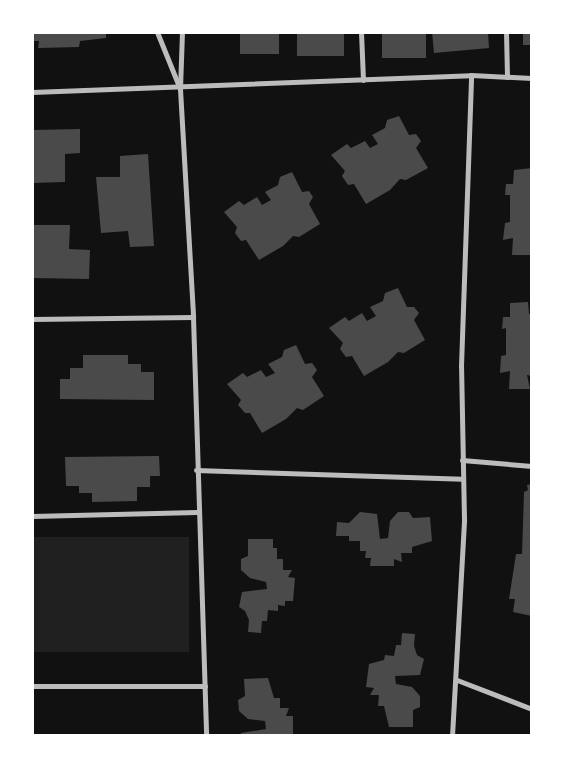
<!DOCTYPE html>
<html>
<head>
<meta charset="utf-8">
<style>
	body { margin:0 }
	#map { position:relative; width:564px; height:768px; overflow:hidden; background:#111; font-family:"Alegreya Sans",sans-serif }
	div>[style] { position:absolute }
	.green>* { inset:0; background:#202020; transform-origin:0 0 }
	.building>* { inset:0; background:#4a4a4a; transform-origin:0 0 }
	.minor>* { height:5px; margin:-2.5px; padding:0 2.5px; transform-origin:2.5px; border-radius:2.5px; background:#bcbcbc }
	span { translate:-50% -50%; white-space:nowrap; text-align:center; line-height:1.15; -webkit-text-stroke:4px #fff; paint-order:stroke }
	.frame { position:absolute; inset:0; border:34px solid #fff; pointer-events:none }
</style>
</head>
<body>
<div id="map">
	<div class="green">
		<i style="left:189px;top:537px;width:115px;height:156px;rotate:90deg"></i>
	</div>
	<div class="building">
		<i style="clip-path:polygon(32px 32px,106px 32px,106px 38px,80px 41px,79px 47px,38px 48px,39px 41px,32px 41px)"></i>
		<i style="left:240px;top:32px;width:39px;height:22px"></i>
		<i style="left:297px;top:32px;width:47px;height:24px"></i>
		<i style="left:382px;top:32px;width:44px;height:26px"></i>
		<i style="clip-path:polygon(432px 32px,488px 32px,489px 48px,434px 53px)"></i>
		<i style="left:523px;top:32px;width:9px;height:13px"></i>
		<i style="clip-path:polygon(399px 116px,409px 135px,416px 134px,421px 141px,416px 148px,428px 168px,406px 180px,400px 179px,390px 190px,366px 204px,354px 184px,348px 185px,342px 176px,345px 171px,331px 155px,347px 144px,351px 148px,365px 141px,370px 148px,378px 144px,372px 135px,385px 128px,387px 120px)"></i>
		<i style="clip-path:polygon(80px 129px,80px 153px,65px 154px,65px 182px,32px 183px,32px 130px)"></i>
		<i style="clip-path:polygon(148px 154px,154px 246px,130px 247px,128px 231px,101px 233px,96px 177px,120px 177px,120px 156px)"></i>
		<i style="clip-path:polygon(532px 168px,532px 255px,512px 255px,513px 238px,503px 240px,505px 223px,510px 222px,510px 195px,505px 195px,506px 184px,513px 184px,514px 170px)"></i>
		<i style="clip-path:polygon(292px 172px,302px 192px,309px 191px,313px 197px,309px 204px,320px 224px,299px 237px,293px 236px,283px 246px,259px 260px,246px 240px,241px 241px,235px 233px,237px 227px,224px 212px,239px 201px,244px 205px,257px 197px,262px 205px,271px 200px,265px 192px,278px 185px,280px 177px)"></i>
		<i style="clip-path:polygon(32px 225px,70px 225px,69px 249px,90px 250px,89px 279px,32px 278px)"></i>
		<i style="clip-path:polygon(398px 288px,407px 307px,414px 307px,419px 313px,414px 320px,425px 340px,404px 353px,398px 352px,388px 362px,364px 376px,352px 356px,346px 357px,340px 349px,343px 343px,329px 328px,345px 317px,349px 321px,362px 313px,367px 321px,376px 316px,370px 307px,383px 301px,385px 293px)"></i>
		<i style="clip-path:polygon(528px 302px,529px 314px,532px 314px,532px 376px,527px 375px,530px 389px,509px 389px,510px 371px,500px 373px,501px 356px,506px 355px,506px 328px,502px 329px,503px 317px,510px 317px,510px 303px)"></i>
		<i style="clip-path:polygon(296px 345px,305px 364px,312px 363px,317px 370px,312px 377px,324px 396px,303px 410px,297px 408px,286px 419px,262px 433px,250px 413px,245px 413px,238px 405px,241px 400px,227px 384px,243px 373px,247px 377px,261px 370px,266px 377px,275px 373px,268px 364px,282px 357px,284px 350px)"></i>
		<i style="clip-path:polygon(83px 355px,128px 355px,128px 364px,141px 364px,141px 372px,154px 372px,154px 400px,60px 399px,60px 379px,70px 379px,70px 368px,83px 368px)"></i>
		<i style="clip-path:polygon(159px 456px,160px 476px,150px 476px,150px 487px,137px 487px,137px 501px,92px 502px,92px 493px,79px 493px,79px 486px,66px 486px,65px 457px)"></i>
		<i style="clip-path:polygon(532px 484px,532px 616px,513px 612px,515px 599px,509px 599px,516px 554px,522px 554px,524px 492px,528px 490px,527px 485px)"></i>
		<i style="clip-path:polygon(360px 512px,377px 514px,380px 539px,388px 538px,390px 521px,398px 512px,409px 512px,413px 518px,430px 517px,432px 541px,412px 547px,412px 553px,401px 553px,402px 562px,394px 559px,394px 566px,370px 566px,371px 558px,365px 558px,366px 551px,360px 551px,360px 541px,349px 541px,349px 536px,336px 536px,337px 522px,349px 523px)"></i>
		<i style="clip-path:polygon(248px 539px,273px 539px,273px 548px,277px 548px,277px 559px,283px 559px,283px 570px,292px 570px,288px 577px,295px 578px,293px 601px,285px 601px,285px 606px,278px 605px,278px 611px,268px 610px,267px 621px,262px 621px,261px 633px,248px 632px,249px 620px,245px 611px,239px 607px,242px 592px,267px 589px,266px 582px,250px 578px,241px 570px,241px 559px,248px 556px)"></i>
		<i style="clip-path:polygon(402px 633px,415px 634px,414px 646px,417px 655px,424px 659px,420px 675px,395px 676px,396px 684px,412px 687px,420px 696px,420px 707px,413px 710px,413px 727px,389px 727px,384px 706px,378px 706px,379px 695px,370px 695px,374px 688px,366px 687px,369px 664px,384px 660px,385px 655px,394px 656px,396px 645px,401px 645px)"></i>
		<i style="clip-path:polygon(268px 678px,274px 698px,280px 698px,280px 708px,289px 708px,286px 716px,293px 716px,293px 736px,240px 736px,241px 733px,266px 729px,265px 721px,248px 719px,239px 711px,238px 700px,245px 696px,244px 679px)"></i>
	</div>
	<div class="minor">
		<i style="left:157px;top:32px;width:61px;rotate:68deg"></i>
		<i style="left:180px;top:89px;width:57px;rotate:-88deg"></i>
		<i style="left:361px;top:32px;width:48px;rotate:87.6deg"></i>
		<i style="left:506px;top:32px;width:45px;rotate:88.7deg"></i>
		<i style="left:180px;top:89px;width:228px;rotate:86.7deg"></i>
		<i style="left:193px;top:317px;width:419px;rotate:88.2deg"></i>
		<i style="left:32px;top:92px;width:439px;rotate:-2.2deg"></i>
		<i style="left:471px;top:75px;width:61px;rotate:2.8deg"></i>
		<i style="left:32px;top:319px;width:161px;rotate:-0.7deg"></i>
		<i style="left:462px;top:460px;width:70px;rotate:4.9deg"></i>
		<i style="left:196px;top:470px;width:266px;rotate:1.9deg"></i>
		<i style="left:32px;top:516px;width:165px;rotate:-1.4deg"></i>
		<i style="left:457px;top:680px;width:80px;rotate:21.1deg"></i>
		<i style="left:32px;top:686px;width:173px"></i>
		<i style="left:452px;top:736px;width:217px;rotate:-86.8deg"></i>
		<i style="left:464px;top:519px;width:153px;rotate:-91.1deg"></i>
		<i style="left:461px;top:366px;width:291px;rotate:-88deg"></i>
	</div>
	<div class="frame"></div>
</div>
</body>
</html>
